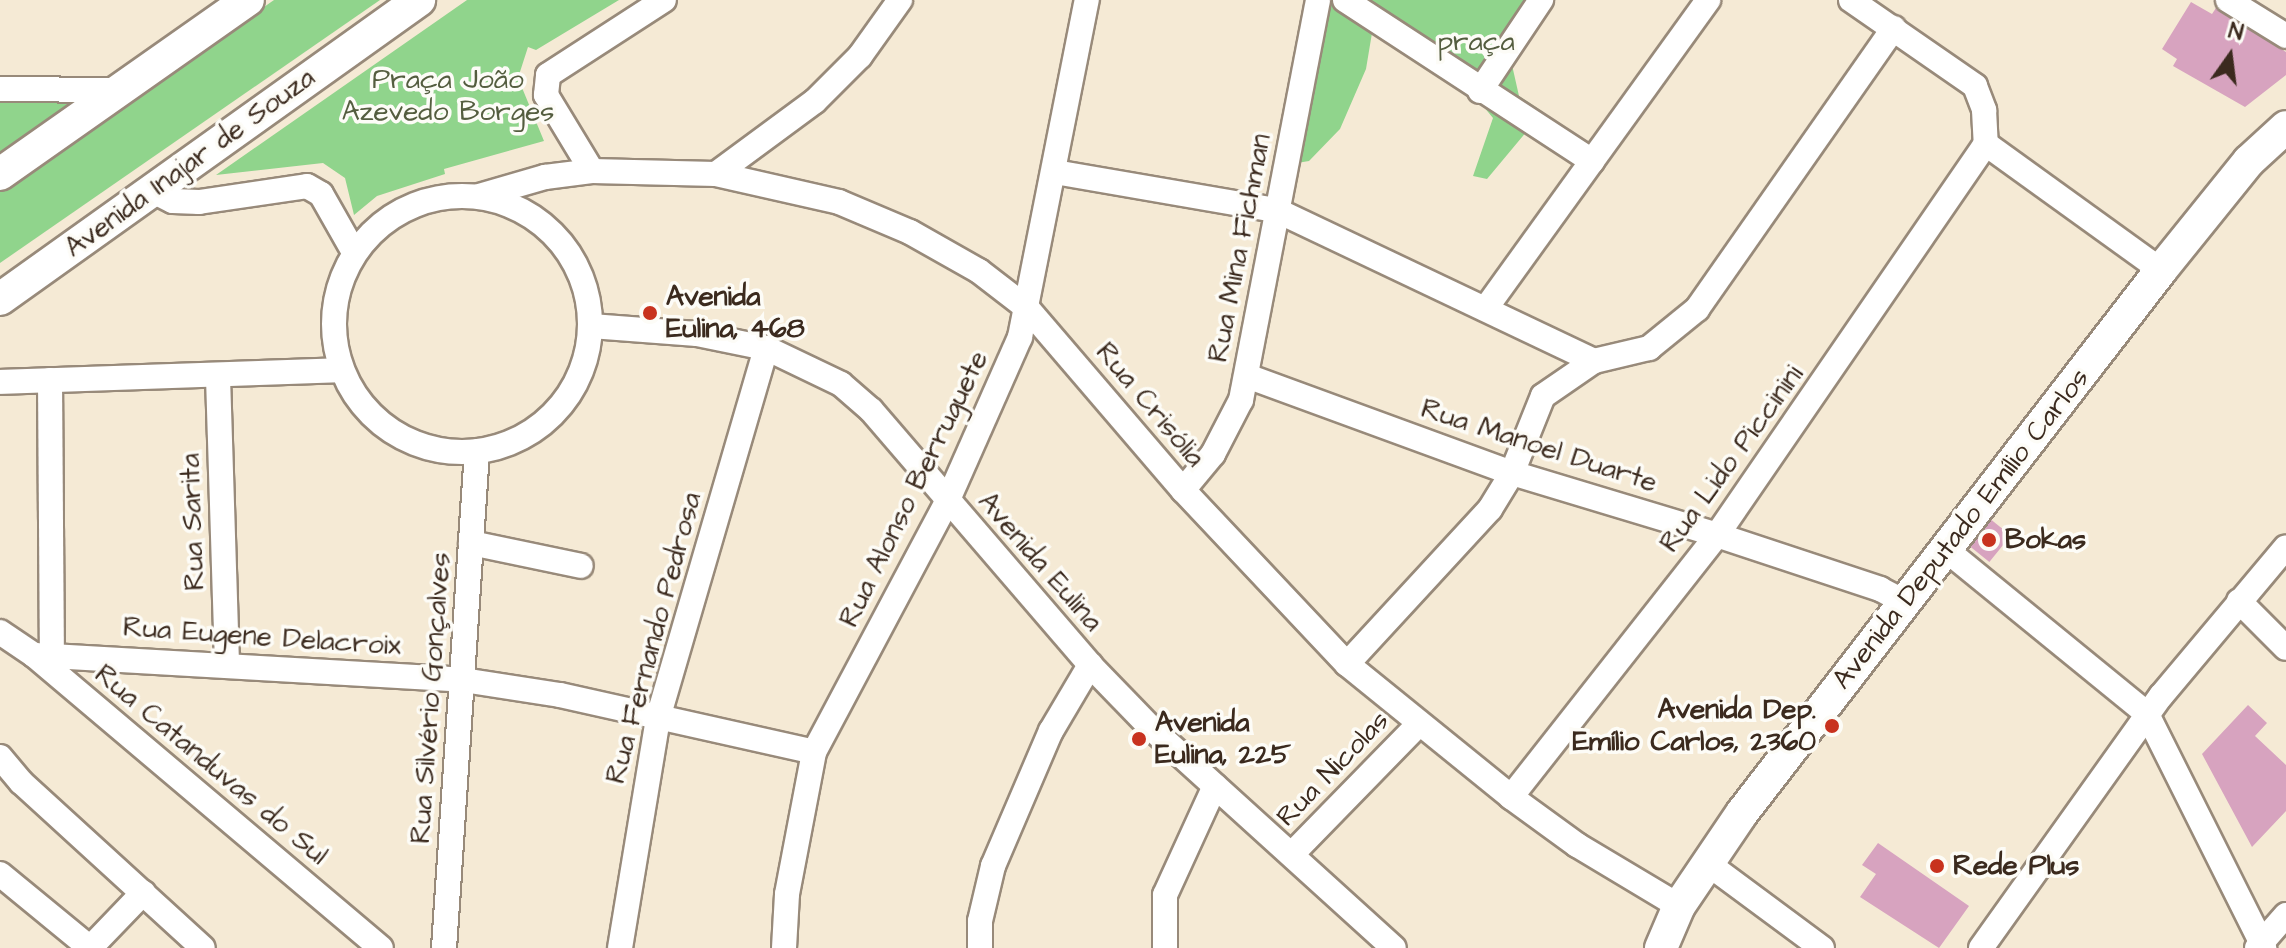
<!DOCTYPE html>
<html>
<head>
<meta charset="utf-8">
<style>
	body { margin:0 }
	#map { position:relative; width:2286px; height:948px; overflow:hidden; background:#f5ead5; font-family:"Architects Daughter",sans-serif }
	div>[style] { position:absolute }
	.green>* { inset:0; background:#90d48c }
	.building>* { inset:0; background:#d7a3bf; transform-origin:0 0 }
	.roads { filter:drop-shadow(2px 0 #988a7a) drop-shadow(-2px 0 #988a7a) drop-shadow(0 2px #988a7a) drop-shadow(0 -2px #988a7a) }
	.minor>* { height:24px; margin:-12px; padding:0 12px; transform-origin:12px; border-radius:12px; background:#fff }
	.minor>.ring { margin:-12px; padding:0; box-sizing:content-box; background:none; border:24px solid #fff; border-radius:50% }
	.major>* { height:32px; margin:-16px; padding:0 16px; transform-origin:16px; border-radius:16px; background:#fff }
	.dots>* { width:22px; height:22px; translate:-50% -50%; box-sizing:border-box; border:4px solid #fdfcf7; border-radius:50% }
	span { translate:-50% -50%; white-space:nowrap; text-align:center; line-height:1.15; -webkit-text-stroke:7px #fdfcf7; paint-order:stroke }
	.park-label { font-size:28px; color:#545d3f }
	.street-label { font-size:28px; color:#3b2a1e }
	.poi-label { font-size:28px; color:#3b2a1e; font-weight:700 }
	.left { translate:0 -50%; text-align:left }
	.right { translate:-100% -50%; text-align:right }
	.north { position:absolute; left:2190px; top:16px; width:80px; height:80px; -webkit-text-stroke:6px #fdfcf7; paint-order:stroke; rotate:14deg; font-size:22px; font-weight:700; line-height:32px; text-align:center; color:#3b2a1e }
	.north::after { content:''; display:block; margin:auto; width:28px; height:36px; background:#3b2a1e; clip-path:polygon(50% 0,100% 100%,50% 72%,0 100%) }
</style>
</head>
<body>
<div id="map">
	<div class="green">
		<i style="clip-path:polygon(274px 0,380px 0,0 263px,0 191px)"></i>
		<i style="clip-path:polygon(467px 0,619px 0,536px 50px,528px 47px,518px 78px,544px 141px,444px 169px,445px 174px,377px 196px,354px 215px,345px 178px,323px 163px,216px 175px)"></i>
		<i style="clip-path:polygon(1321px 0,1548px 0,1512px 65px,1519px 96px,1543px 112px,1487px 179px,1473px 176px,1493px 118px,1469px 89px,1373px 27px,1366px 69px,1340px 129px,1309px 161px,1291px 164px)"></i>
		<i style="clip-path:polygon(0 90px,120px 90px,0 175px)"></i>
	</div>
	<div class="building">
		<i style="clip-path:polygon(2191px 2px,2212px 14px,2216px 8px,2286px 52px,2286px 75px,2245px 107px,2173px 66px,2177px 59px,2162px 49px)"></i>
		<i style="left:1989px;top:518px;width:28px;height:34px;rotate:39deg"></i>
		<i style="clip-path:polygon(2248px 705px,2267px 723px,2255px 736px,2286px 765px,2286px 811px,2252px 847px,2202px 754px)"></i>
		<i style="clip-path:polygon(1878px 843px,1969px 906px,1939px 948px,1860px 897px,1876px 874px,1862px 865px)"></i>
	</div>
	<div class="roads">
		<div class="minor">
			<i style="left:1345px;top:0;width:295px;rotate:33.1deg"></i>
			<i style="left:1851px;top:0;width:151px;rotate:34.7deg"></i>
			<i style="left:1975px;top:86px;width:26px;rotate:69deg"></i>
			<i style="left:1984px;top:110px;width:34px;rotate:87deg"></i>
			<i style="left:1986px;top:144px;width:216px;rotate:35.8deg"></i>
			<i style="left:2228px;top:0;width:68px;rotate:31.8deg"></i>
			<i style="left:0;top:89px;width:120px;rotate:0.5deg"></i>
			<i style="left:1480px;top:91px;width:110px;rotate:-56.2deg"></i>
			<i style="left:592px;top:171px;width:89px;rotate:-121.2deg"></i>
			<i style="left:546px;top:95px;width:20px;rotate:-84deg"></i>
			<i style="left:548px;top:75px;width:138px;rotate:-32.9deg"></i>
			<i style="left:1055px;top:172px;width:224px;rotate:9.8deg"></i>
			<i style="left:1276px;top:210px;width:352px;rotate:25.4deg"></i>
			<i style="left:716px;top:174px;width:123px;rotate:-36.4deg"></i>
			<i style="left:815px;top:101px;width:64px;rotate:-45deg"></i>
			<i style="left:860px;top:56px;width:69px;rotate:-54.5deg"></i>
			<i style="left:153px;top:191px;width:22px;rotate:27deg"></i>
			<i style="left:173px;top:201px;width:26px;rotate:2deg"></i>
			<i style="left:199px;top:202px;width:109px;rotate:-8.4deg"></i>
			<i style="left:307px;top:186px;width:16px;rotate:30deg"></i>
			<i style="left:321px;top:194px;width:67px;rotate:60.4deg"></i>
			<i class="ring" style="left:334px;top:196px;width:232px;height:232px"></i>
			<i style="left:479px;top:196px;width:69px;rotate:-16.1deg"></i>
			<i style="left:545px;top:177px;width:47px;rotate:-7.3deg"></i>
			<i style="left:592px;top:171px;width:124px;rotate:1.4deg"></i>
			<i style="left:716px;top:174px;width:126px;rotate:12.8deg"></i>
			<i style="left:839px;top:202px;width:77px;rotate:22.9deg"></i>
			<i style="left:910px;top:232px;width:79px;rotate:29.5deg"></i>
			<i style="left:979px;top:271px;width:61px;rotate:37.6deg"></i>
			<i style="left:1027px;top:308px;width:240px;rotate:49.4deg"></i>
			<i style="left:1183px;top:490px;width:239px;rotate:46.7deg"></i>
			<i style="left:1347px;top:664px;width:211px;rotate:39deg"></i>
			<i style="left:1511px;top:797px;width:82px;rotate:36deg"></i>
			<i style="left:1577px;top:845px;width:119px;rotate:30.9deg"></i>
			<i style="left:1486px;top:308px;width:380px;rotate:-54.2deg"></i>
			<i style="left:591px;top:326px;width:106px;rotate:4.3deg"></i>
			<i style="left:697px;top:334px;width:70px;rotate:11.5deg"></i>
			<i style="left:766px;top:348px;width:83px;rotate:25.6deg"></i>
			<i style="left:841px;top:384px;width:40px;rotate:41deg"></i>
			<i style="left:871px;top:410px;width:336px;rotate:49.3deg"></i>
			<i style="left:1090px;top:665px;width:86px;rotate:45.9deg"></i>
			<i style="left:1150px;top:727px;width:329px;rotate:42.2deg"></i>
			<i style="left:1247px;top:376px;width:282px;rotate:20.1deg"></i>
			<i style="left:1512px;top:473px;width:214px;rotate:16.8deg"></i>
			<i style="left:1717px;top:535px;width:172px;rotate:18.3deg"></i>
			<i style="left:1880px;top:589px;width:27px;rotate:28deg"></i>
			<i style="left:218px;top:377px;width:288px;rotate:88.2deg"></i>
			<i style="left:50px;top:380px;width:273px;rotate:89.6deg"></i>
			<i style="left:0;top:382px;width:341px;rotate:-2deg"></i>
			<i style="left:1183px;top:490px;width:47px;rotate:-50.2deg"></i>
			<i style="left:1213px;top:454px;width:61px;rotate:-62.6deg"></i>
			<i style="left:1241px;top:400px;width:407px;rotate:-79.1deg"></i>
			<i style="left:471px;top:543px;width:112px;rotate:11.8deg"></i>
			<i style="left:1945px;top:549px;width:261px;rotate:39.2deg"></i>
			<i style="left:2147px;top:714px;width:262px;rotate:63.4deg"></i>
			<i style="left:2239px;top:601px;width:66px;rotate:45deg"></i>
			<i style="left:0;top:632px;width:41px;rotate:34.1deg"></i>
			<i style="left:34px;top:655px;width:454px;rotate:40.2deg"></i>
			<i style="left:34px;top:655px;width:430px;rotate:3.3deg"></i>
			<i style="left:463px;top:680px;width:98px;rotate:8.8deg"></i>
			<i style="left:560px;top:695px;width:260px;rotate:12.6deg"></i>
			<i style="left:1347px;top:664px;width:211px;rotate:-47.3deg"></i>
			<i style="left:1490px;top:509px;width:42px;rotate:-58.6deg"></i>
			<i style="left:1512px;top:473px;width:83px;rotate:-68.1deg"></i>
			<i style="left:1543px;top:396px;width:62px;rotate:-34.5deg"></i>
			<i style="left:1594px;top:361px;width:57px;rotate:-13.3deg"></i>
			<i style="left:1649px;top:348px;width:62px;rotate:-39.1deg"></i>
			<i style="left:1697px;top:309px;width:343px;rotate:-55deg"></i>
			<i style="left:0;top:757px;width:33px;rotate:50deg"></i>
			<i style="left:21px;top:782px;width:246px;rotate:42.4deg"></i>
			<i style="left:1511px;top:797px;width:333px;rotate:-51.8deg"></i>
			<i style="left:1717px;top:535px;width:475px;rotate:-55.5deg"></i>
			<i style="left:1292px;top:854px;width:179px;rotate:-45.7deg"></i>
			<i style="left:1707px;top:863px;width:143px;rotate:36.5deg"></i>
			<i style="left:0;top:874px;width:117px;rotate:39.4deg"></i>
			<i style="left:92px;top:946px;width:74px;rotate:-46.1deg"></i>
			<i style="left:444px;top:948px;width:498px;rotate:-86.2deg"></i>
			<i style="left:620px;top:948px;width:233px;rotate:-80.6deg"></i>
			<i style="left:658px;top:718px;width:385px;rotate:-73.7deg"></i>
			<i style="left:784px;top:948px;width:54px;rotate:-86.8deg"></i>
			<i style="left:787px;top:894px;width:145px;rotate:-79.2deg"></i>
			<i style="left:814px;top:752px;width:283px;rotate:-62deg"></i>
			<i style="left:947px;top:502px;width:180px;rotate:-66.1deg"></i>
			<i style="left:1020px;top:337px;width:344px;rotate:-78.8deg"></i>
			<i style="left:980px;top:948px;width:27px;rotate:-90deg"></i>
			<i style="left:980px;top:921px;width:57px;rotate:-76.7deg"></i>
			<i style="left:993px;top:866px;width:147px;rotate:-66.8deg"></i>
			<i style="left:1051px;top:731px;width:77px;rotate:-59.4deg"></i>
			<i style="left:1165px;top:948px;width:53px;rotate:-90deg"></i>
			<i style="left:1165px;top:895px;width:120px;rotate:-65.4deg"></i>
			<i style="left:1981px;top:948px;width:310px;rotate:-54.5deg"></i>
			<i style="left:2161px;top:696px;width:194px;rotate:-50deg"></i>
			<i style="left:2257px;top:948px;width:44px;rotate:-48.7deg"></i>
		</div>
		<div class="major">
			<i style="left:0;top:174px;width:303px;rotate:-35.1deg"></i>
			<i style="left:0;top:299px;width:515px;rotate:-35.51deg"></i>
			<i style="left:1661px;top:948px;width:46px;rotate:-66.8deg"></i>
			<i style="left:1679px;top:906px;width:112px;rotate:-55.9deg"></i>
			<i style="left:1742px;top:813px;width:686px;rotate:-52.34deg"></i>
			<i style="left:2161px;top:270px;width:140px;rotate:-51.1deg"></i>
			<i style="left:2249px;top:161px;width:50px;rotate:-42.6deg"></i>
		</div>
	</div>
	<div class="dots">
		<i style="left:650px;top:313px;background:#c8321e"></i>
		<i style="left:1989px;top:540px;background:#c8321e"></i>
		<i style="left:1832px;top:726px;background:#c8321e"></i>
		<i style="left:1139px;top:739px;background:#c8321e"></i>
		<i style="left:1937px;top:866px;background:#c8321e"></i>
	</div>
	<div class="park-label">
		<span style="left:1476px;top:42px">praça</span>
		<span style="left:448px;top:96px">Praça João<br>Azevedo Borges</span>
	</div>
	<div class="street-label">
		<span style="left:190px;top:163px;rotate:-36deg">Avenida Inajar de Souza</span>
		<span style="left:1240px;top:248px;rotate:-79deg">Rua Mina Fichman</span>
		<span style="left:1150px;top:405px;rotate:50deg">Rua Crisólia</span>
		<span style="left:1539px;top:446px;rotate:18deg">Rua Manoel Duarte</span>
		<span style="left:1732px;top:459px;rotate:-54deg">Rua Lido Piccinini</span>
		<span style="left:914px;top:489px;rotate:-64deg">Rua Alonso Berruguete</span>
		<span style="left:193px;top:522px;rotate:-92deg">Rua Sarita</span>
		<span style="left:1961px;top:529px;rotate:-52deg">Avenida Deputado Emílio Carlos</span>
		<span style="left:1040px;top:562px;rotate:49deg">Avenida Eulina</span>
		<span style="left:262px;top:637px;rotate:4deg">Rua Eugene Delacroix</span>
		<span style="left:654px;top:638px;rotate:-75deg">Rua Fernando Pedrosa</span>
		<span style="left:431px;top:698px;rotate:-86deg">Rua Silvério Gonçalves</span>
		<span style="left:211px;top:765px;rotate:40deg">Rua Catanduvas do Sul</span>
		<span style="left:1333px;top:769px;rotate:-46deg">Rua Nicolas</span>
	</div>
	<div class="poi-label">
		<span class="left" style="left:666px;top:313px">Avenida<br>Eulina, 468</span>
		<span class="left" style="left:2005px;top:540px">Bokas</span>
		<span class="right" style="left:1816px;top:726px">Avenida Dep.<br>Emílio Carlos, 2360</span>
		<span class="left" style="left:1155px;top:739px">Avenida<br>Eulina, 225</span>
		<span class="left" style="left:1953px;top:866px">Rede Plus</span>
	</div>
	<div class="north">N</div>
</div>
</body>
</html>
